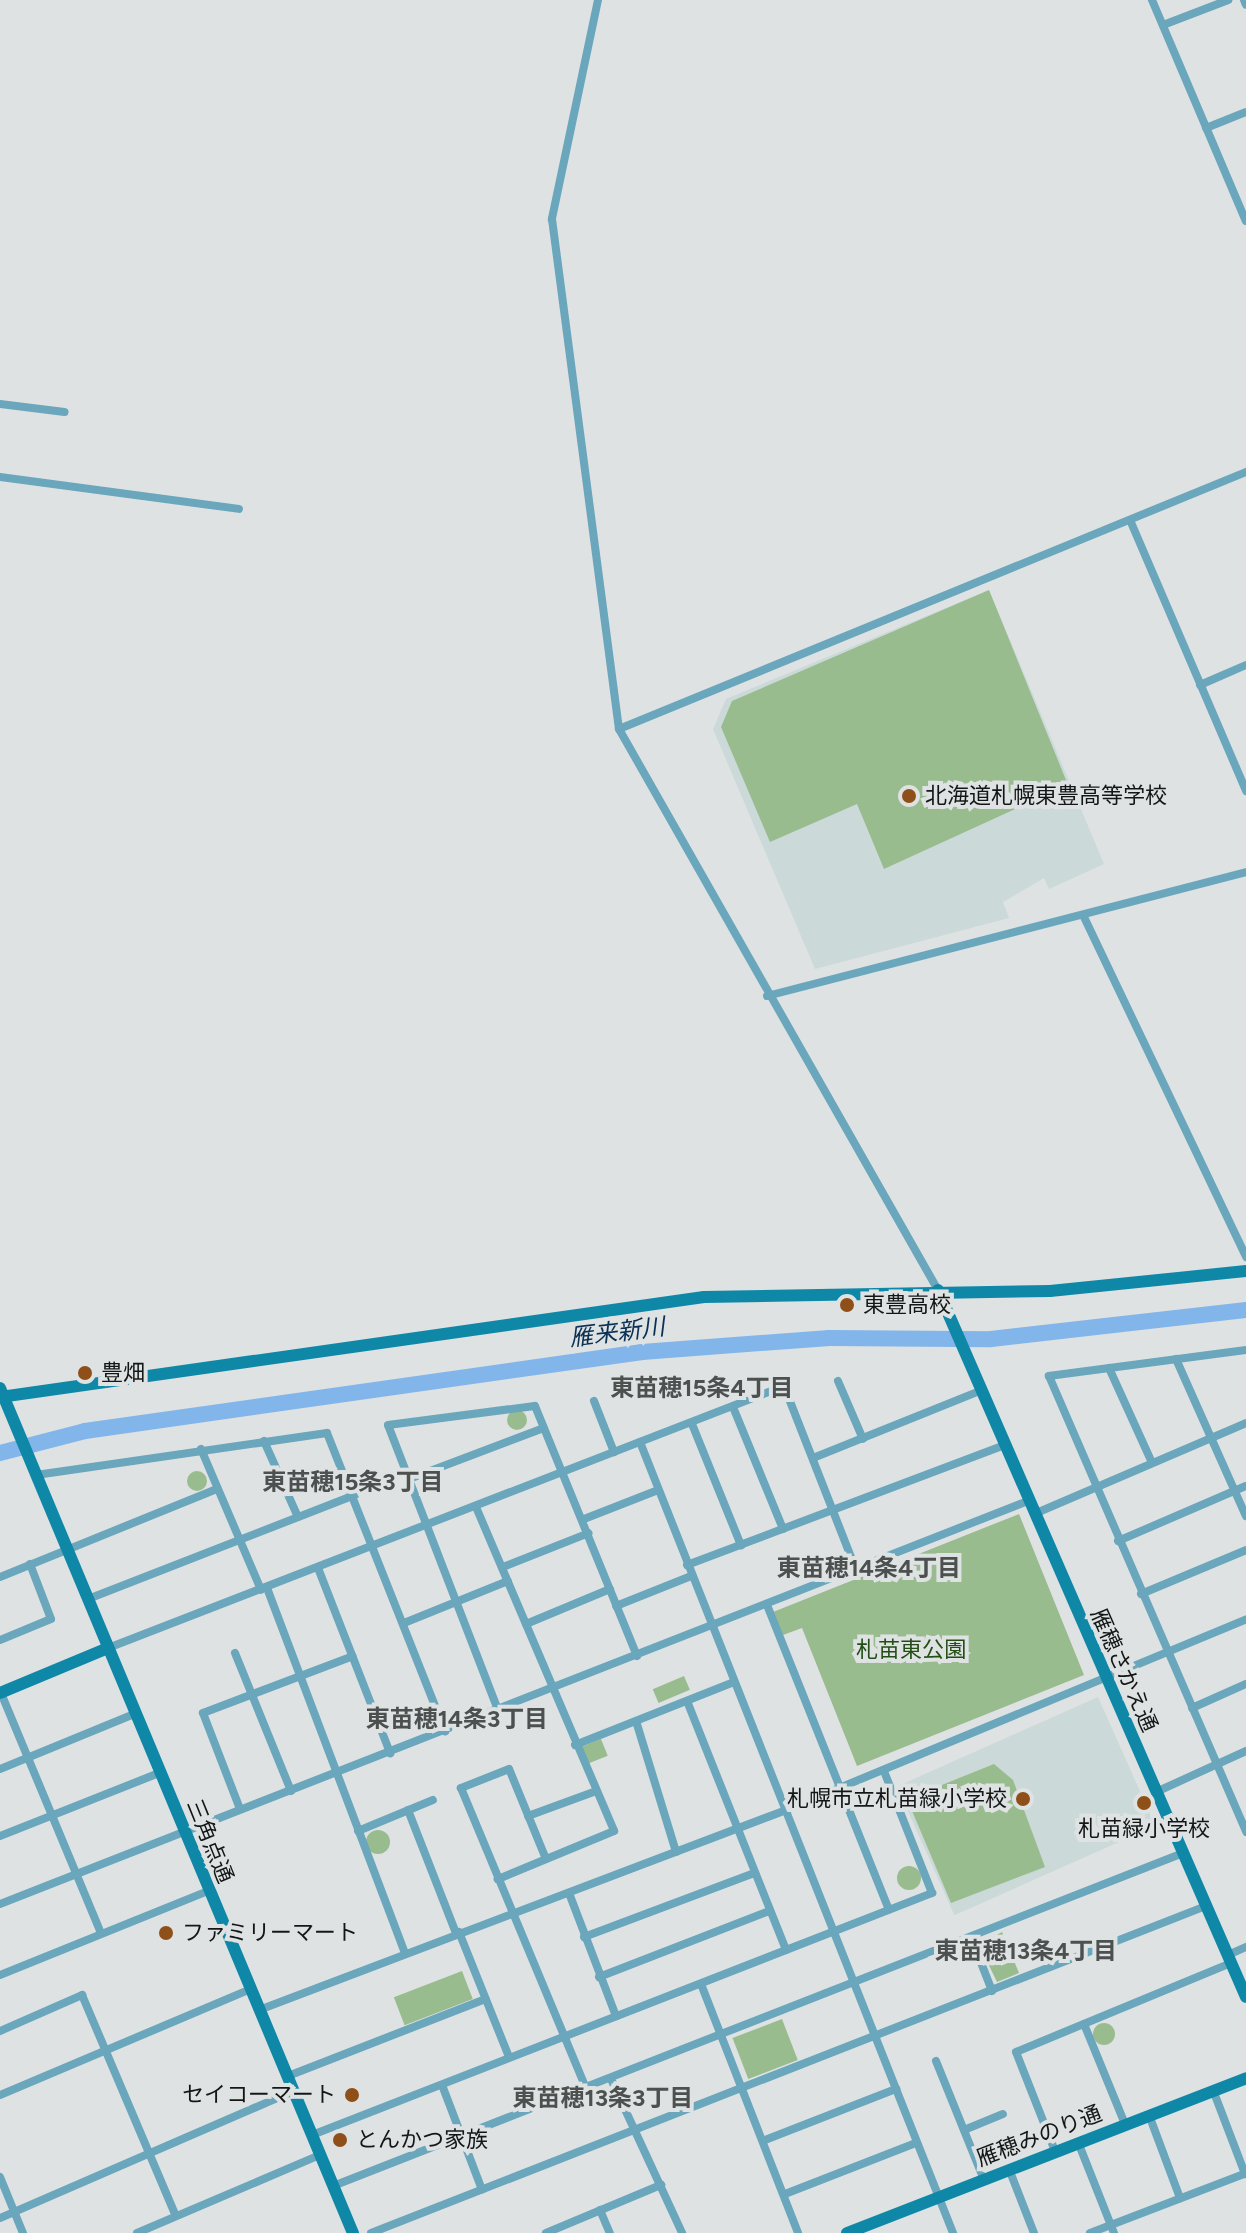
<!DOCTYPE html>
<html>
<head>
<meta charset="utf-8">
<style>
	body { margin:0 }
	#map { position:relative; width:1246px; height:2233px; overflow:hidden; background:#dee2e2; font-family:Figtree,"Noto Sans JP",sans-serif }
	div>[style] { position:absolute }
	.built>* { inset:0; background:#cbd9d9; transform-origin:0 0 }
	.green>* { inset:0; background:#99bc8f; transform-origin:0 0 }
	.round { border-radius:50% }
	.river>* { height:16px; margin:-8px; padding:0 8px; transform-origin:8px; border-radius:8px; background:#82b5ea }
	.street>* { height:8px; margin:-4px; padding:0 4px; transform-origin:4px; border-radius:4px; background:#6aa6bc }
	.secondary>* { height:12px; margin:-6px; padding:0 6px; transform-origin:6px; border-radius:6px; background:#0f88a8 }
	.dots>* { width:22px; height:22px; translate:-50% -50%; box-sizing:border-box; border:4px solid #dee2e2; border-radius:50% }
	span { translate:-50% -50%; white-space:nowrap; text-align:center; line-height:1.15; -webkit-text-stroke:8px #dee2e2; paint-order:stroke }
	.poi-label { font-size:22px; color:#141616 }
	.left { translate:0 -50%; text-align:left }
	.right { translate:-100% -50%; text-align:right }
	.park-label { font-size:22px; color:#234e15 }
	.street-label { font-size:22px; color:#141616 }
	.water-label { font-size:24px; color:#0a3053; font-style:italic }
	.neighbourhood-label { font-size:24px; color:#4c504f; font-weight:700 }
</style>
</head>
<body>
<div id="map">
	<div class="built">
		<i style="clip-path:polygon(989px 590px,1104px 864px,1049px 889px,1044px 878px,1003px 902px,1009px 918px,815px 969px,713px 729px,726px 699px)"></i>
		<i style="left:1098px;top:1697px;width:141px;height:220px;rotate:66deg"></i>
	</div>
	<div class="green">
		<i style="clip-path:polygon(989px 590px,1068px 785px,884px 869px,857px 804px,770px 842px,721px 727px,732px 701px)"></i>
		<i class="round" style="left:507px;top:1410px;width:20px;height:20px"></i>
		<i class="round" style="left:187px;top:1471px;width:20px;height:20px"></i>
		<i style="clip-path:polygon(1019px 1514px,1084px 1675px,857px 1766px,802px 1628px,783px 1635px,773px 1612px)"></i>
		<i style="left:684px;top:1676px;width:15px;height:34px;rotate:67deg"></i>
		<i style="left:601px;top:1739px;width:18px;height:21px;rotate:68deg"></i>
		<i style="clip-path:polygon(994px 1764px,1013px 1780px,1045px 1867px,951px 1903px,907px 1799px)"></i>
		<i class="round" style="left:366px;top:1830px;width:24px;height:24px"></i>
		<i class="round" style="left:897px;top:1866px;width:24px;height:24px"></i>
		<i style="clip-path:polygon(1002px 1932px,1019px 1973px,997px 1982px,979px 1945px)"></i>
		<i style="left:462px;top:1971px;width:30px;height:73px;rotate:69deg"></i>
		<i style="left:782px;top:2019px;width:44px;height:53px;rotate:69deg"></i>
		<i class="round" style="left:1093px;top:2023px;width:22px;height:22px"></i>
	</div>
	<div class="river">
		<i style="left:0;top:1453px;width:88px;rotate:-14.5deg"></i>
		<i style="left:85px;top:1431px;width:563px;rotate:-8.07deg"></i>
		<i style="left:642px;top:1352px;width:188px;rotate:-4.3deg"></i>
		<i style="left:829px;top:1338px;width:162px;rotate:0.4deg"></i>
		<i style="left:991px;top:1339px;width:257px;rotate:-6.5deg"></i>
	</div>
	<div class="street">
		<i style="left:598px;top:0;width:224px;rotate:101.9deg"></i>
		<i style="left:552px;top:219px;width:514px;rotate:82.52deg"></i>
		<i style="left:619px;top:729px;width:645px;rotate:60.38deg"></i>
		<i style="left:1152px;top:0;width:240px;rotate:67deg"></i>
		<i style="left:1244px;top:0;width:5px;rotate:68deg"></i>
		<i style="left:1163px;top:25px;width:70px;rotate:-21deg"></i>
		<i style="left:1206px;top:128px;width:43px;rotate:-21.8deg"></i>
		<i style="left:0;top:404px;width:65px;rotate:7deg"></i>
		<i style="left:0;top:477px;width:241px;rotate:7.6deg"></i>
		<i style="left:1130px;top:520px;width:295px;rotate:66.8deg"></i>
		<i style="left:1200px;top:685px;width:50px;rotate:-23.5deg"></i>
		<i style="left:619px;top:729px;width:678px;rotate:-22.29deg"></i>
		<i style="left:1084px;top:917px;width:377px;rotate:64.5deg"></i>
		<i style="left:767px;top:996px;width:495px;rotate:-14.5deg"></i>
		<i style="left:1246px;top:1350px;width:199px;rotate:172.5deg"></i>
		<i style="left:1049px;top:1376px;width:497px;rotate:66.6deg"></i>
		<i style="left:1176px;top:1359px;width:172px;rotate:66deg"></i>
		<i style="left:1109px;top:1368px;width:104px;rotate:65.6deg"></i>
		<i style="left:838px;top:1381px;width:63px;rotate:66.7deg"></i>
		<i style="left:594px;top:1401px;width:55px;rotate:68.6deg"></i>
		<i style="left:733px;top:1407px;width:132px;rotate:67.7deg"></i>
		<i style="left:692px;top:1424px;width:131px;rotate:68deg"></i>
		<i style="left:264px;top:1441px;width:83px;rotate:65.9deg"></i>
		<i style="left:640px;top:1442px;width:851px;rotate:68.41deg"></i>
		<i style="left:201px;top:1449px;width:153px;rotate:66.9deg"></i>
		<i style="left:813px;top:1458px;width:180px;rotate:-21.9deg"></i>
		<i style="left:36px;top:1475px;width:294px;rotate:-8.2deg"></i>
		<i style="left:327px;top:1433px;width:321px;rotate:68.4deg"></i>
		<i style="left:409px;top:1479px;width:144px;rotate:-20.7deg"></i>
		<i style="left:476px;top:1507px;width:352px;rotate:66.9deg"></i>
		<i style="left:614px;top:1831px;width:126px;rotate:157.5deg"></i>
		<i style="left:1034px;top:1514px;width:231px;rotate:-23.2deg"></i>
		<i style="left:584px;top:1519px;width:79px;rotate:-21.4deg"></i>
		<i style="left:1118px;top:1541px;width:139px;rotate:-23.3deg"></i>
		<i style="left:687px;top:1565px;width:339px;rotate:-20.7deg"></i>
		<i style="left:503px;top:1567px;width:92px;rotate:-21.6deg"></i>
		<i style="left:318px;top:1568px;width:199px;rotate:68.7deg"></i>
		<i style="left:0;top:1577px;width:234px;rotate:-22.1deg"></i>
		<i style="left:267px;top:1588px;width:390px;rotate:69.3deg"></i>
		<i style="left:1141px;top:1594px;width:114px;rotate:-22.7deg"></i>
		<i style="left:88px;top:1599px;width:287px;rotate:-21.3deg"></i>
		<i style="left:767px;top:1605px;width:328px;rotate:68.2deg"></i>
		<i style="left:616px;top:1606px;width:81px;rotate:-21.8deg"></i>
		<i style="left:404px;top:1623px;width:112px;rotate:-22deg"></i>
		<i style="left:526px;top:1624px;width:91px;rotate:-22.6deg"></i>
		<i style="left:0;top:1640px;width:55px;rotate:-22.4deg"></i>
		<i style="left:51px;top:1619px;width:59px;rotate:-110.9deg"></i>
		<i style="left:108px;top:1648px;width:725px;rotate:-21.19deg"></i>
		<i style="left:784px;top:1386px;width:198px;rotate:68.6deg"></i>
		<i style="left:235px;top:1653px;width:149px;rotate:67.9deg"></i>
		<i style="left:1px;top:1693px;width:260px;rotate:67.4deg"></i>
		<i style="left:687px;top:1701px;width:268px;rotate:68.3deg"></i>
		<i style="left:1192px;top:1708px;width:59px;rotate:-24deg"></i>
		<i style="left:498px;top:1710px;width:305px;rotate:-111.1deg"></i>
		<i style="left:388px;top:1425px;width:148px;rotate:-7.4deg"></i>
		<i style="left:535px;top:1406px;width:270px;rotate:67.8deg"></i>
		<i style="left:636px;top:1721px;width:137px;rotate:73deg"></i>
		<i style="left:575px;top:1745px;width:171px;rotate:-21.6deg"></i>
		<i style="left:0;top:1769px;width:145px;rotate:-22.3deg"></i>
		<i style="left:1156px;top:1792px;width:99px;rotate:-24.5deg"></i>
		<i style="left:240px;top:1809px;width:103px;rotate:-111.1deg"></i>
		<i style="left:203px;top:1713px;width:160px;rotate:-20.8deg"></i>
		<i style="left:408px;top:1810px;width:132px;rotate:68.7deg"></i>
		<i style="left:528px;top:1816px;width:72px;rotate:-20.2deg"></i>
		<i style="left:358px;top:1831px;width:81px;rotate:-22.5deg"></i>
		<i style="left:0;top:1836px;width:171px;rotate:-21.6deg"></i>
		<i style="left:546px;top:1859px;width:97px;rotate:-112.3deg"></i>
		<i style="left:509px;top:1769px;width:52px;rotate:158.4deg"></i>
		<i style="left:461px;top:1788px;width:326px;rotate:67.4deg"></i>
		<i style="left:569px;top:1893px;width:132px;rotate:69.1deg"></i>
		<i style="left:0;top:1904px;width:1104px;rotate:-21.41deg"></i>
		<i style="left:459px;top:1932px;width:135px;rotate:68.2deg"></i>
		<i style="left:584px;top:1937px;width:182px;rotate:-20.6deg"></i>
		<i style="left:971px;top:1937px;width:58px;rotate:68.7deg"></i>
		<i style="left:1228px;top:1955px;width:20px;rotate:-24deg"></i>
		<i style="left:0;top:1975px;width:224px;rotate:-22deg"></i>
		<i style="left:599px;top:1977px;width:182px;rotate:-21.2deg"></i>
		<i style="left:701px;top:1984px;width:267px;rotate:68.7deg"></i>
		<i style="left:259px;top:2010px;width:564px;rotate:-20.78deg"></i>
		<i style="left:786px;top:1810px;width:498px;rotate:-22.5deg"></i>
		<i style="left:1084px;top:2024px;width:108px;rotate:67.7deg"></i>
		<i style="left:0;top:2031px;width:90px;rotate:-23.7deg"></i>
		<i style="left:82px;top:1995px;width:240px;rotate:67deg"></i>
		<i style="left:936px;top:2061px;width:128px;rotate:68deg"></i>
		<i style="left:288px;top:2076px;width:212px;rotate:-21.3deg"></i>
		<i style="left:611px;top:2079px;width:170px;rotate:65.2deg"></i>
		<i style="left:442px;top:2085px;width:112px;rotate:69.1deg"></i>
		<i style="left:1213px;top:2090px;width:90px;rotate:69.1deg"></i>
		<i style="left:0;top:2095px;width:270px;rotate:-22.9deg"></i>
		<i style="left:1149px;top:2115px;width:89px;rotate:69.5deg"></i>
		<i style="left:964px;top:2130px;width:42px;rotate:-22.3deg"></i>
		<i style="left:312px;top:2135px;width:666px;rotate:-21.32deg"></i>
		<i style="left:932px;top:1893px;width:131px;rotate:-111.5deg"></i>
		<i style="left:765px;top:2140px;width:141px;rotate:-21.3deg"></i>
		<i style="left:1078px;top:2142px;width:98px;rotate:68.4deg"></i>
		<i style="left:1055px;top:2151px;width:106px;rotate:-111.5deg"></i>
		<i style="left:1016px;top:2052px;width:233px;rotate:-22.5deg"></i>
		<i style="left:1009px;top:2169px;width:69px;rotate:68.7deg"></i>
		<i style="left:0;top:2177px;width:61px;rotate:67.7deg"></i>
		<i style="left:333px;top:2186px;width:913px;rotate:-21.39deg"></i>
		<i style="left:785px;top:2194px;width:141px;rotate:-21.3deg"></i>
		<i style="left:600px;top:2210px;width:25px;rotate:67deg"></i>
		<i style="left:0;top:2218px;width:320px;rotate:-23.4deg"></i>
		<i style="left:137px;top:2233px;width:199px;rotate:-23.1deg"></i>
		<i style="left:371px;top:2233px;width:897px;rotate:-21.39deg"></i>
		<i style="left:546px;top:2233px;width:125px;rotate:-22.7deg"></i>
		<i style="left:1090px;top:2233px;width:167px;rotate:-21deg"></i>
	</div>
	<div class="secondary">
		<i style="left:938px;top:1290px;width:771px;rotate:66.46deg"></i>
		<i style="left:0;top:1388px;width:916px;rotate:67.33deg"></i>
		<i style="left:0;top:1397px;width:711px;rotate:-8.08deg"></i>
		<i style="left:704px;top:1297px;width:346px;rotate:-1deg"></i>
		<i style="left:1050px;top:1291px;width:197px;rotate:-5.8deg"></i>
		<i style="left:0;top:1693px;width:117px;rotate:-22.6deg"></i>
		<i style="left:847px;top:2233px;width:428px;rotate:-21.2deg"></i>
	</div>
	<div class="dots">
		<i style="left:909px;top:796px;background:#8f4f19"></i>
		<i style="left:847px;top:1305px;background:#8f4f19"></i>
		<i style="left:85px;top:1373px;background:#8f4f19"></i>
		<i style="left:1023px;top:1799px;background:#8f4f19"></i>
		<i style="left:1144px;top:1803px;background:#8f4f19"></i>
		<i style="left:166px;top:1933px;background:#8f4f19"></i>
		<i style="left:352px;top:2095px;background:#8f4f19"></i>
		<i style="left:340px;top:2140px;background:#8f4f19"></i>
	</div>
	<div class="poi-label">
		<span class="left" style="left:925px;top:796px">北海道札幌東豊高等学校</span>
		<span class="left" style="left:863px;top:1305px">東豊高校</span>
		<span class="left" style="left:101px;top:1373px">豊畑</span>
		<span class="right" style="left:1007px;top:1799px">札幌市立札苗緑小学校</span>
		<span style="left:1144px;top:1829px">札苗緑小学校</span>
		<span class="left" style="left:182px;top:1933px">ファミリーマート</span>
		<span class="right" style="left:336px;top:2095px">セイコーマート</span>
		<span class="left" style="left:356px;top:2140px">とんかつ家族</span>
	</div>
	<div class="park-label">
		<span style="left:911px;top:1650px">札苗東公園</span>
	</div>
	<div class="street-label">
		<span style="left:1124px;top:1670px;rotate:66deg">雁穂さかえ通</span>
		<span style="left:210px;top:1841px;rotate:68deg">三角点通</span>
		<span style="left:1039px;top:2136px;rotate:-21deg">雁穂みのり通</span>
	</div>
	<div class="water-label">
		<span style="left:617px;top:1332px;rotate:-7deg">雁来新川</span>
	</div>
	<div class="neighbourhood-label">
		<span style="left:702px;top:1388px">東苗穂15条4丁目</span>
		<span style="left:353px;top:1482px">東苗穂15条3丁目</span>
		<span style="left:869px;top:1568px">東苗穂14条4丁目</span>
		<span style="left:457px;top:1719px">東苗穂14条3丁目</span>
		<span style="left:1026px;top:1951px">東苗穂13条4丁目</span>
		<span style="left:603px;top:2098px">東苗穂13条3丁目</span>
	</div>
</div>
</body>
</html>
